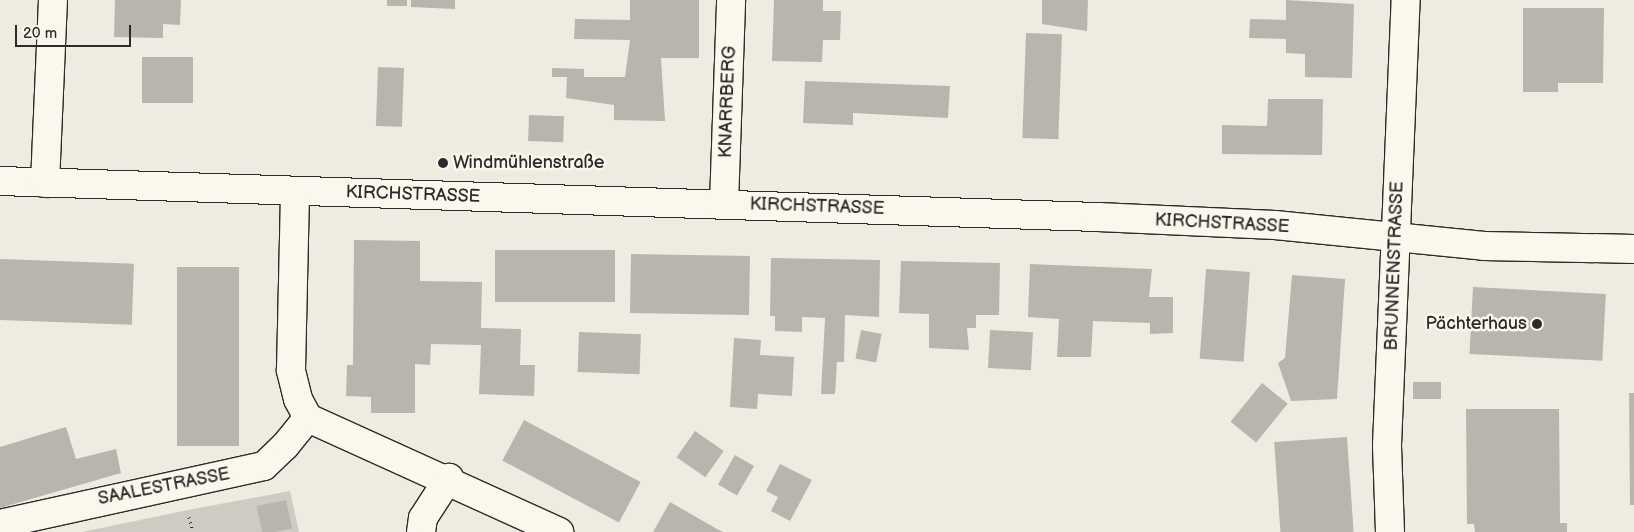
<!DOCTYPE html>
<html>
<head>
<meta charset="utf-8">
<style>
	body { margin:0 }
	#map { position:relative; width:1634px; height:532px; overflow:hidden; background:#eeebe0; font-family:"Balsamiq Sans",sans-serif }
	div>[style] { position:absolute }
	.green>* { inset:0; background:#cecbc2 }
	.building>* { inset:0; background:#b8b5ae; transform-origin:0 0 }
	.path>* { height:3px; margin-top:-1.5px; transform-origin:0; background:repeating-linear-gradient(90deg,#2b2b2b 0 1px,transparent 0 5px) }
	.roads { filter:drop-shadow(1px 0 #2b2b2b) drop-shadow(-1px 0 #2b2b2b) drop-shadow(0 1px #2b2b2b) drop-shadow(0 -1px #2b2b2b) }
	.minor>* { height:28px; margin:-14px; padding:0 14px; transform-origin:14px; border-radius:14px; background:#fbf7ec }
	.dots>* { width:14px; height:14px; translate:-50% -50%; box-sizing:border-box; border:2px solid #fbf7ec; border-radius:50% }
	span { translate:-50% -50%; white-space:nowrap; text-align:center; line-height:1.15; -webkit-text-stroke:5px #fbf7ec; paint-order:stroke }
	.street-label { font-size:18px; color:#2b2b2b }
	.poi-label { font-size:18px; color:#2b2b2b }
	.left { translate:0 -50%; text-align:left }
	.right { translate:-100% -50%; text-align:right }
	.scale { position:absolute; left:15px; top:25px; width:116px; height:22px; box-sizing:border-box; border:2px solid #2b2b2b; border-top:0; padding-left:6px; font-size:15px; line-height:18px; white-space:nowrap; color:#2b2b2b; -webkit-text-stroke:4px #fbf7ec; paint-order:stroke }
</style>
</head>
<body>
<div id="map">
	<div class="green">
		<i style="clip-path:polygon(290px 491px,299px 532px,82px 532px,188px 510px)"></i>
	</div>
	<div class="building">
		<i style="clip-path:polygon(115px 0,181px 0,180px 25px,163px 24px,163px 38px,114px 37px)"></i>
		<i style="left:387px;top:0;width:20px;height:6px"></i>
		<i style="clip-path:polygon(411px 0,455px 0,455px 9px,411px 7px)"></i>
		<i style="clip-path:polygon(630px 0,699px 0,699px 58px,661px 58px,665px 121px,614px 120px,614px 105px,566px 98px,567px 77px,552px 77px,552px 68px,584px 69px,584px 77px,625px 77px,630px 40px,574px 39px,575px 19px,630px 20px)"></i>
		<i style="clip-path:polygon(774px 0,823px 0,823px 11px,841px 11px,840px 40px,823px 40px,822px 62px,772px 61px)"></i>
		<i style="clip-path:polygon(1042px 0,1088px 0,1087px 31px,1042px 24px)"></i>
		<i style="clip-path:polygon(1286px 0,1354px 4px,1352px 78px,1305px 77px,1305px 54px,1286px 53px,1286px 39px,1249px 38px,1250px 19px,1286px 20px)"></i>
		<i style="clip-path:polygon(1523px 8px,1604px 8px,1603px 83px,1558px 83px,1558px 92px,1523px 92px)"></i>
		<i style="left:1026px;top:33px;width:36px;height:105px;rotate:2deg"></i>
		<i style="left:142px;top:57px;width:51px;height:46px"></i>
		<i style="left:378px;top:67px;width:26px;height:59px;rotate:2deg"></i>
		<i style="clip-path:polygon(805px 81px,950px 86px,948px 118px,853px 113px,853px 125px,803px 123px)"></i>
		<i style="clip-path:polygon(1268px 99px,1323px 99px,1322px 155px,1222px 154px,1222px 125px,1267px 126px)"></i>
		<i style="left:529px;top:115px;width:35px;height:26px;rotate:2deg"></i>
		<i style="clip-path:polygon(354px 240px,420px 241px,420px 281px,482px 282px,481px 328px,521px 329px,520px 365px,535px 365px,534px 396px,479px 394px,481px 345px,431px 344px,430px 365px,415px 364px,415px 413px,371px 413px,371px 397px,346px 396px,347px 365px,353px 365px)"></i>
		<i style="left:495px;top:250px;width:120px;height:52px"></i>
		<i style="left:631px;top:254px;width:119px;height:59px;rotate:1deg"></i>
		<i style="clip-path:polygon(771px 258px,880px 260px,879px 317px,845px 315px,844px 362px,837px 362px,835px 394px,821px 394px,825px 318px,802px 317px,802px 332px,775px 331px,775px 316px,770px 316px)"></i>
		<i style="left:0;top:259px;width:134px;height:61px;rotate:2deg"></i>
		<i style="clip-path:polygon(901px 261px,1000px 263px,999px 315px,976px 315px,976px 328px,967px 328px,969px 350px,929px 348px,929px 314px,899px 313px)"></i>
		<i style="clip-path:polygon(1030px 264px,1152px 269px,1149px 297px,1173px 297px,1173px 333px,1150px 334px,1150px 323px,1093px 321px,1091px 357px,1057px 357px,1059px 319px,1028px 317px)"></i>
		<i style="left:239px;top:267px;width:179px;height:62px;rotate:90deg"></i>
		<i style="left:1206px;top:269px;width:44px;height:90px;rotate:4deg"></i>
		<i style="clip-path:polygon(1292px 275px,1345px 279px,1337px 399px,1291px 401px,1278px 363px,1285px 358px)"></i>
		<i style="left:1473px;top:287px;width:133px;height:67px;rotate:3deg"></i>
		<i style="left:861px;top:330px;width:21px;height:29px;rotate:11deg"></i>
		<i style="left:990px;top:330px;width:43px;height:38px;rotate:3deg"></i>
		<i style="left:579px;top:332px;width:62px;height:40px;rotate:2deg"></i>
		<i style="clip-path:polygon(734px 338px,761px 340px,760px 355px,794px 357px,792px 396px,758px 394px,757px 409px,730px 407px)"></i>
		<i style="left:1413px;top:382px;width:28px;height:17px"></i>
		<i style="left:1262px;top:383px;width:33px;height:50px;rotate:39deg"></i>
		<i style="clip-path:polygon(1629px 393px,1634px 393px,1634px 505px,1630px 505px)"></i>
		<i style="clip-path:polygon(1466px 409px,1559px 409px,1560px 523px,1567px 523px,1567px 532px,1475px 532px,1474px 524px,1467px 524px)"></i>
		<i style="left:524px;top:420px;width:132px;height:46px;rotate:28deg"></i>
		<i style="clip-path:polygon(66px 427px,76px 459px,116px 449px,121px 473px,0 508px,0 447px)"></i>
		<i style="left:695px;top:431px;width:35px;height:32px;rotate:35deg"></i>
		<i style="left:1347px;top:437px;width:95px;height:73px;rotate:86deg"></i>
		<i style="left:735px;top:455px;width:22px;height:34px;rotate:30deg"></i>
		<i style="clip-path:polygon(780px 464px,812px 480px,790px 521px,771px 511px,778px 497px,766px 491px)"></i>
		<i style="left:286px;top:500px;width:29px;height:30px;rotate:78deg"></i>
		<i style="clip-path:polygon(670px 502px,717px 529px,723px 532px,653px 532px)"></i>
	</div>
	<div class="path">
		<i style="left:189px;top:517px;width:16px;rotate:75deg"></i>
	</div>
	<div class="roads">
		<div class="minor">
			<i style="left:0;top:181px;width:1099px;rotate:1.88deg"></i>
			<i style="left:1098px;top:217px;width:177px;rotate:2.6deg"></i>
			<i style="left:1275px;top:225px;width:210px;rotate:5.7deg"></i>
			<i style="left:1484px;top:246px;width:150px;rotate:1.1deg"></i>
			<i style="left:45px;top:183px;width:183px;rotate:-87.5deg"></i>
			<i style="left:724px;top:204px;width:204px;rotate:-88deg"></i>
			<i style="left:308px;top:418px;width:276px;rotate:24.4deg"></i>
			<i style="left:0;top:524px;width:270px;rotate:-12.4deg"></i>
			<i style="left:264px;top:466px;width:29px;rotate:-44deg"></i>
			<i style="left:285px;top:446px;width:36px;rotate:-51deg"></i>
			<i style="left:308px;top:418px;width:21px;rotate:-118deg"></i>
			<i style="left:298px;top:399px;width:30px;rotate:-104deg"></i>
			<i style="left:291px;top:370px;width:178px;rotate:-88.7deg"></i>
			<i style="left:421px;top:532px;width:14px;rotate:-82deg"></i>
			<i style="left:423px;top:518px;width:48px;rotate:-57deg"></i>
			<i style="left:1390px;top:532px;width:87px;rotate:-92deg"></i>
			<i style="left:1387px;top:445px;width:445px;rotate:-87.6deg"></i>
		</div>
	</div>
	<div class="dots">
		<i style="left:443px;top:163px;background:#2b2b2b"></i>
		<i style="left:1537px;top:324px;background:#2b2b2b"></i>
	</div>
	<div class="street-label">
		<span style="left:728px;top:102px;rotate:-88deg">KNARRBERG</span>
		<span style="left:413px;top:195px;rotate:2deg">KIRCHSTRASSE</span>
		<span style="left:817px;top:207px;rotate:2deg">KIRCHSTRASSE</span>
		<span style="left:1222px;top:224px;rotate:3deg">KIRCHSTRASSE</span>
		<span style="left:1395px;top:266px;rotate:-88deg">BRUNNENSTRASSE</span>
		<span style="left:164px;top:487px;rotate:-11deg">SAALESTRASSE</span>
	</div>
	<div class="poi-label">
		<span class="left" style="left:453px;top:163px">Windmühlenstraße</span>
		<span class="right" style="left:1527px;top:324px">Pächterhaus</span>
	</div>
	<div class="scale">20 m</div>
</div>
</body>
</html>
